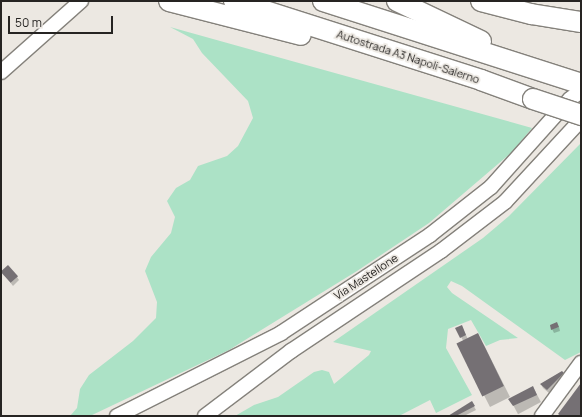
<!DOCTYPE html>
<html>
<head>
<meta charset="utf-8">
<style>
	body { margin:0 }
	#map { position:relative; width:582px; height:417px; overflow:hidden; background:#ece8e2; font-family:Manrope,sans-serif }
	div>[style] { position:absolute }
	.green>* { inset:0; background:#ace2c6 }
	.shadow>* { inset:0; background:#0003; transform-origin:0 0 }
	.building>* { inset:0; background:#757074; transform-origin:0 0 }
	.roads { filter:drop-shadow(1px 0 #84817b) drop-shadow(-1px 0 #84817b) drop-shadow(0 1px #84817b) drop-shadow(0 -1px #84817b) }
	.minor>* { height:14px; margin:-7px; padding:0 7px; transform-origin:7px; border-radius:7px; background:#fff }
	.highway>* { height:20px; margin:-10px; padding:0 10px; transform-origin:10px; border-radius:10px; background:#fff }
	.bridges { filter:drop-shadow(1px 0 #84817b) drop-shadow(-1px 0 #84817b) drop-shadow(0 1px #84817b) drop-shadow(0 -1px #84817b) }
	.highway-bridge>* { height:20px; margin:-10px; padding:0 10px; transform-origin:10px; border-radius:10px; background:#fff }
	span { translate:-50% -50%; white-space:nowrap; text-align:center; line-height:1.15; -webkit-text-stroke:3.5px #ece8e2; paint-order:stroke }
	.street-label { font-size:11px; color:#262422 }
	.frame { position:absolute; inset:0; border:2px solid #262422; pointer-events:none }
	.scale { position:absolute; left:8px; top:16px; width:105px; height:18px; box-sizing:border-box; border:2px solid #262422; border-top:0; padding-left:5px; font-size:12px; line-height:14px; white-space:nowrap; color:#262422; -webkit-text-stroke:3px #ece8e2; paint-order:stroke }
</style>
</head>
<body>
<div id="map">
	<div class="green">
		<i style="clip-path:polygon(170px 27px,532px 128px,512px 152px,429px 223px,357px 271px,229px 350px,90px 416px,70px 416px,77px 408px,80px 389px,89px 375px,133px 341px,156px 318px,157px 302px,145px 271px,151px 257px,171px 233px,175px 217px,167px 201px,176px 188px,190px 180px,198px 166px,227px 156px,238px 146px,253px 118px,248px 101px,202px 53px,193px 39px)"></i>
		<i style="clip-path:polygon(581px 143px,581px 352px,565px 360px,462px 286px,451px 281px,447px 287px,452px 293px,518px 338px,500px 340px,486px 346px,471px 320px,448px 329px,446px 348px,472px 395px,436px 413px,430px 400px,399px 416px,235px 416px,254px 405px,278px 397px,314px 372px,322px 370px,329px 372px,334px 384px,369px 355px,371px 351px,333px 342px,483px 238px,509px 216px)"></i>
	</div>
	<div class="shadow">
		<i style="clip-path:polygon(2px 272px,17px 277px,19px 280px,13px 286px)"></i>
		<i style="clip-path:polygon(559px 327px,560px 331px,554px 333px,552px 329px)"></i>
		<i style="clip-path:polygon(463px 329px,468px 339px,484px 345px,510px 397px,490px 407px,458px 344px,464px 342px,461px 337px)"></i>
		<i style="clip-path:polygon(561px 372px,565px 377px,549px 393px,543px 388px,541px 384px)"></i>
		<i style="left:533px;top:387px;width:17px;height:26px;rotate:62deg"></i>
		<i style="clip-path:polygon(472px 403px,476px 410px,464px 416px,449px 416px)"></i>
	</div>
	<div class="building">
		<i style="left:8px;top:265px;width:15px;height:10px;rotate:48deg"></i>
		<i style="clip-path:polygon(557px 322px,559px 327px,551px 330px,550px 325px)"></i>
		<i style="clip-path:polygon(462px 325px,466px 335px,460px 338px,455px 328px)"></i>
		<i style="left:478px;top:333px;width:59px;height:24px;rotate:64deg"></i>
		<i style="clip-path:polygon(562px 371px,564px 373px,547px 390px,540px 384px)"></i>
		<i style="clip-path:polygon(581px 383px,581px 416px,561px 416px,558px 414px)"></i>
		<i style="clip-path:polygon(533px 386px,537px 395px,513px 406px,508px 399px)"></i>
		<i style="clip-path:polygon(472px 401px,475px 406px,456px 416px,448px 416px)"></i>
	</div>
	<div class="roads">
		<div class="minor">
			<i style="left:1px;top:72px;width:107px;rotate:-41.6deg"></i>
			<i style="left:117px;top:416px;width:184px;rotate:-26.8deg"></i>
			<i style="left:281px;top:333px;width:178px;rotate:-33.3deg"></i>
			<i style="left:430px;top:235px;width:78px;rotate:-38.2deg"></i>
			<i style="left:491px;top:187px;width:118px;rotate:-48.1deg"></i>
			<i style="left:570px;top:99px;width:14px;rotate:-36deg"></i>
			<i style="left:205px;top:416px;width:108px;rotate:-37.1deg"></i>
			<i style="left:291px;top:351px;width:180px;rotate:-33.7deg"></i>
			<i style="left:441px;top:251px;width:81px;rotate:-37.4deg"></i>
			<i style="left:505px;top:202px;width:112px;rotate:-47.2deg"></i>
			<i style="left:542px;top:416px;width:66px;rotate:-53.7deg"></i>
		</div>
		<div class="highway">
			<i style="left:169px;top:1px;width:136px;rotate:14.4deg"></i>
			<i style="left:234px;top:1px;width:259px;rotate:17.7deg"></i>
			<i style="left:481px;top:80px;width:55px;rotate:20.1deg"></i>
			<i style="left:323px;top:1px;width:271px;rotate:17.8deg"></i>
			<i style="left:397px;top:1px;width:93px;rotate:25.5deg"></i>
			<i style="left:481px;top:1px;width:52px;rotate:14.6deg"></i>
			<i style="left:531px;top:14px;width:51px;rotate:9.1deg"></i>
		</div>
	</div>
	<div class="bridges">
		<div class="highway-bridge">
			<i style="left:533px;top:99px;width:51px;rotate:18.4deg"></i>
		</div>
	</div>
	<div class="street-label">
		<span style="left:408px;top:57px;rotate:18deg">Autostrada A3 Napoli-Salerno</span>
		<span style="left:366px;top:277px;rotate:-33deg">Via Mastellone</span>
	</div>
	<div class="frame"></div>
	<div class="scale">50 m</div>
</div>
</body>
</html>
